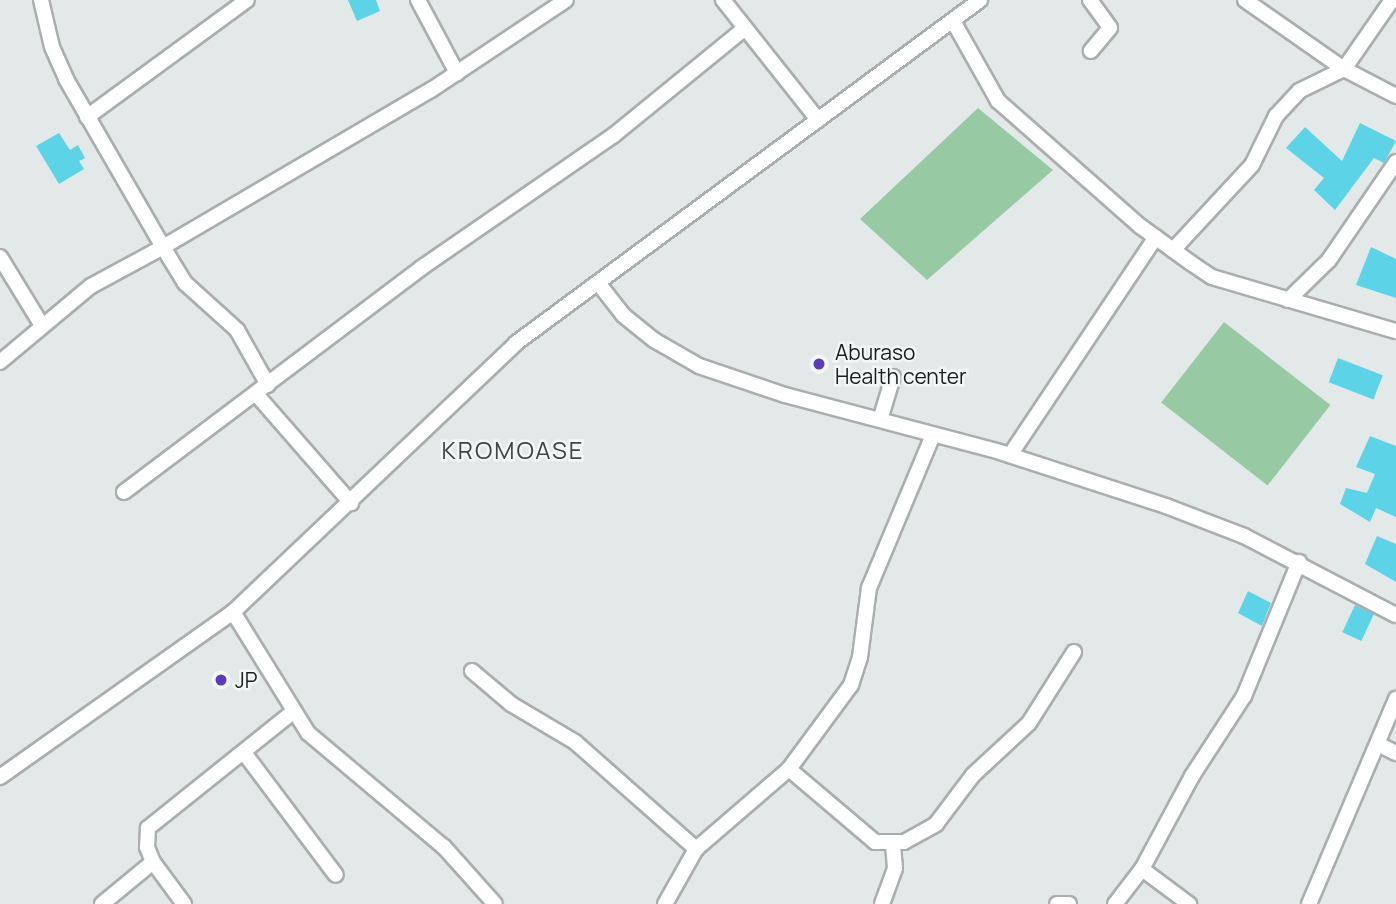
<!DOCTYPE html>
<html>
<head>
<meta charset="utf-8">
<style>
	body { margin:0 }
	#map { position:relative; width:1396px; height:904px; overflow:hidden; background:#e3e9e9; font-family:Manrope,sans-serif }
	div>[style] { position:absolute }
	.green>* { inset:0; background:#97caa2; transform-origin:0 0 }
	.building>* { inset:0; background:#5dd3e8; transform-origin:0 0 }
	.roads { filter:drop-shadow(2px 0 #a9aeae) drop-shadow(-2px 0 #a9aeae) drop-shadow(0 2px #a9aeae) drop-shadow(0 -2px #a9aeae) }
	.minor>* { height:14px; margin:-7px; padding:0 7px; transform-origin:7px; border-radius:7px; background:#fff }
	.dots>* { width:19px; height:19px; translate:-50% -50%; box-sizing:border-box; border:4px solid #f1f6f6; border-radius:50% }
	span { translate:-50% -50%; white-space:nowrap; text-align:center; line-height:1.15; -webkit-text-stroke:5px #f1f6f6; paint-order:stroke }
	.poi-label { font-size:21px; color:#1b1d1d }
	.left { translate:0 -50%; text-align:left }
	.quarter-label { font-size:24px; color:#414645; letter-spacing:2px }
</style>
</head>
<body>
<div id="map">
	<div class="green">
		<i style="clip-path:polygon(978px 108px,1053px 170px,927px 280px,860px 219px)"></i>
		<i style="left:1224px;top:322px;width:135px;height:102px;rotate:38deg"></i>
	</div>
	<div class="building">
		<i style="clip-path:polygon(348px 0,376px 0,380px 11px,357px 21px)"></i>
		<i style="clip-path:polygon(1360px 123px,1396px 141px,1384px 163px,1374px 158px,1335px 210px,1314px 190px,1324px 178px,1286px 148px,1305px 127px,1342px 161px)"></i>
		<i style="clip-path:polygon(59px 133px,70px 150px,78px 145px,85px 158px,79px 161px,84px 169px,59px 184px,36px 146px)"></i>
		<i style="clip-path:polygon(1371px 247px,1396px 259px,1396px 298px,1356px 285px)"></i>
		<i style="left:1338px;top:358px;width:48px;height:26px;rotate:21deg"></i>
		<i style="clip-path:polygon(1370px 436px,1396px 446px,1396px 517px,1376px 508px,1370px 522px,1340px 504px,1346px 488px,1367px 493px,1375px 474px,1356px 467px)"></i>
		<i style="clip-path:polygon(1377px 536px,1396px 544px,1396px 582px,1365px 564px)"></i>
		<i style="clip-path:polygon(1248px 591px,1271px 603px,1262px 626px,1238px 613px)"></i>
		<i style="left:1355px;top:605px;width:21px;height:30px;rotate:25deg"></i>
	</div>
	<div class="roads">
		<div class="minor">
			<i style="left:41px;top:0;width:48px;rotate:76.8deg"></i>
			<i style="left:52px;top:47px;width:35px;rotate:66deg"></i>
			<i style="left:66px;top:79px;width:194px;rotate:60deg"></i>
			<i style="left:163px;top:247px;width:311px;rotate:-30.4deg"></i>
			<i style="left:431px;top:90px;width:162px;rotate:-33.7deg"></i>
			<i style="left:418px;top:0;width:83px;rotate:61.9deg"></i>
			<i style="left:723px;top:0;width:153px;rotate:51.6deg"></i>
			<i style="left:1090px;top:0;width:34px;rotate:54deg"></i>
			<i style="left:1110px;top:28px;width:30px;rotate:130deg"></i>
			<i style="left:1245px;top:0;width:121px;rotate:34.9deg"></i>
			<i style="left:1344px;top:69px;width:59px;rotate:27.4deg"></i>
			<i style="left:953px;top:21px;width:92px;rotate:60.6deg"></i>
			<i style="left:998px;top:101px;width:189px;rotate:41.4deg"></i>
			<i style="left:1140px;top:226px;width:63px;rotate:36deg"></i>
			<i style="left:1191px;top:263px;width:25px;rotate:34deg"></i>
			<i style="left:1212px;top:277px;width:192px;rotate:16.4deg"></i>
			<i style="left:87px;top:117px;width:198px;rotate:-36.2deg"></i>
			<i style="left:1173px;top:250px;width:116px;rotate:-47.1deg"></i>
			<i style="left:1252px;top:165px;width:55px;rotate:-63.9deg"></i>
			<i style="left:1276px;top:116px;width:34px;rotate:-47deg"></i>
			<i style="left:1299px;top:91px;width:50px;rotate:-26.1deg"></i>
			<i style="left:1344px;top:69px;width:84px;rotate:-55.2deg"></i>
			<i style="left:0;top:257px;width:79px;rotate:58.5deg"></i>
			<i style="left:599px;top:284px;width:39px;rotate:52deg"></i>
			<i style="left:623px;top:315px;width:40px;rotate:39deg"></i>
			<i style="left:654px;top:340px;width:52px;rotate:30deg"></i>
			<i style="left:699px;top:366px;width:91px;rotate:18.6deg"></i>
			<i style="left:785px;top:395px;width:222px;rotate:14.8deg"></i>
			<i style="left:1000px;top:452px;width:175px;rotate:18deg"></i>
			<i style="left:1166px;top:506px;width:84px;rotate:21deg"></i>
			<i style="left:1244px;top:536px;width:171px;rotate:27.5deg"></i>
			<i style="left:1288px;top:300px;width:57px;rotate:-44.3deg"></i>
			<i style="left:1329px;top:260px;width:119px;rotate:-55.6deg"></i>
			<i style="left:0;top:362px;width:119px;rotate:-39.9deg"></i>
			<i style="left:91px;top:286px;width:82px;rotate:-28.4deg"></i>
			<i style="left:163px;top:247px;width:42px;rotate:58.6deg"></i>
			<i style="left:185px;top:283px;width:70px;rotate:42.1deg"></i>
			<i style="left:237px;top:330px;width:63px;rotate:60.6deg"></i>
			<i style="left:256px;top:394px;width:145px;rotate:48.9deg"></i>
			<i style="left:880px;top:420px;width:45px;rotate:-73.2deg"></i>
			<i style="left:1010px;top:455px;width:262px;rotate:-56.2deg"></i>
			<i style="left:124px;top:492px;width:372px;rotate:-37deg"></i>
			<i style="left:421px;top:268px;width:234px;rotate:-34.6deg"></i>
			<i style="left:614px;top:135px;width:169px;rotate:-39.2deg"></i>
			<i style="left:233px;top:612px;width:142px;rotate:58.2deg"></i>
			<i style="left:308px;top:733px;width:177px;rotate:40deg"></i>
			<i style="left:444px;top:847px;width:76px;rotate:48.2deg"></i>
			<i style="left:472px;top:671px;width:51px;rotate:40.2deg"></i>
			<i style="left:511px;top:704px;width:74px;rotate:30.7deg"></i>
			<i style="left:575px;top:742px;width:162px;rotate:41.5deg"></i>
			<i style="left:1378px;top:744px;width:20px;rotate:27deg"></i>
			<i style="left:245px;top:754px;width:151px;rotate:53.1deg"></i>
			<i style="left:789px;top:769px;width:113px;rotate:40.3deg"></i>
			<i style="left:875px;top:842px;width:29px"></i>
			<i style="left:904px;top:842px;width:37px;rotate:-29deg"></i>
			<i style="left:936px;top:824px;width:61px;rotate:-52.9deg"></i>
			<i style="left:973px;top:775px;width:76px;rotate:-42.9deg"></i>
			<i style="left:1029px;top:723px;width:84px;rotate:-57.6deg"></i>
			<i style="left:0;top:777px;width:286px;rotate:-35.3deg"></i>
			<i style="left:233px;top:612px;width:390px;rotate:-43.5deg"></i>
			<i style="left:516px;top:343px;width:577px;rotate:-36.47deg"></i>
			<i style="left:1142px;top:869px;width:59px;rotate:36.7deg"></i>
			<i style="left:102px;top:904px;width:66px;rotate:-39.5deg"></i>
			<i style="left:184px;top:904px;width:52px;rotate:-126.4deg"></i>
			<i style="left:153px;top:862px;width:16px;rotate:-112deg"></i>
			<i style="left:147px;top:847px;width:19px;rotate:-87deg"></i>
			<i style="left:148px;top:828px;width:187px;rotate:-38.7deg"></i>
			<i style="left:665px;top:904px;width:63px;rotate:-60.6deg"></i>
			<i style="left:696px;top:849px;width:123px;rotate:-40.7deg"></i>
			<i style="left:789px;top:769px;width:104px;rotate:-53.6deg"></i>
			<i style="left:851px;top:685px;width:29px;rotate:-72deg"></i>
			<i style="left:860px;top:657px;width:70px;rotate:-82.6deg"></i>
			<i style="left:869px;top:588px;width:166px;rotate:-67.3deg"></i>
			<i style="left:882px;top:904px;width:38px;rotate:-70deg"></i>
			<i style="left:895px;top:868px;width:24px;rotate:-95deg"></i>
			<i style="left:1057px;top:904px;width:12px"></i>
			<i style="left:1115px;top:904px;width:44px;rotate:-52.4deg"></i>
			<i style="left:1142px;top:869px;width:106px;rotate:-61.7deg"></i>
			<i style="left:1192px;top:776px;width:95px;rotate:-57deg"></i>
			<i style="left:1244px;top:696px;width:145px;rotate:-67.7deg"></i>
			<i style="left:1309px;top:904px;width:223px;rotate:-67deg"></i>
		</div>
	</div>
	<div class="dots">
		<i style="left:819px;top:364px;background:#5e3cb5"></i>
		<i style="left:221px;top:680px;background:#5e3cb5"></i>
	</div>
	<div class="poi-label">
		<span class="left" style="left:835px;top:364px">Aburaso<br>Health center</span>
		<span class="left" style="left:235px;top:680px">JP</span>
	</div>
	<div class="quarter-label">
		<span style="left:513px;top:450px">KROMOASE</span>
	</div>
</div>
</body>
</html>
